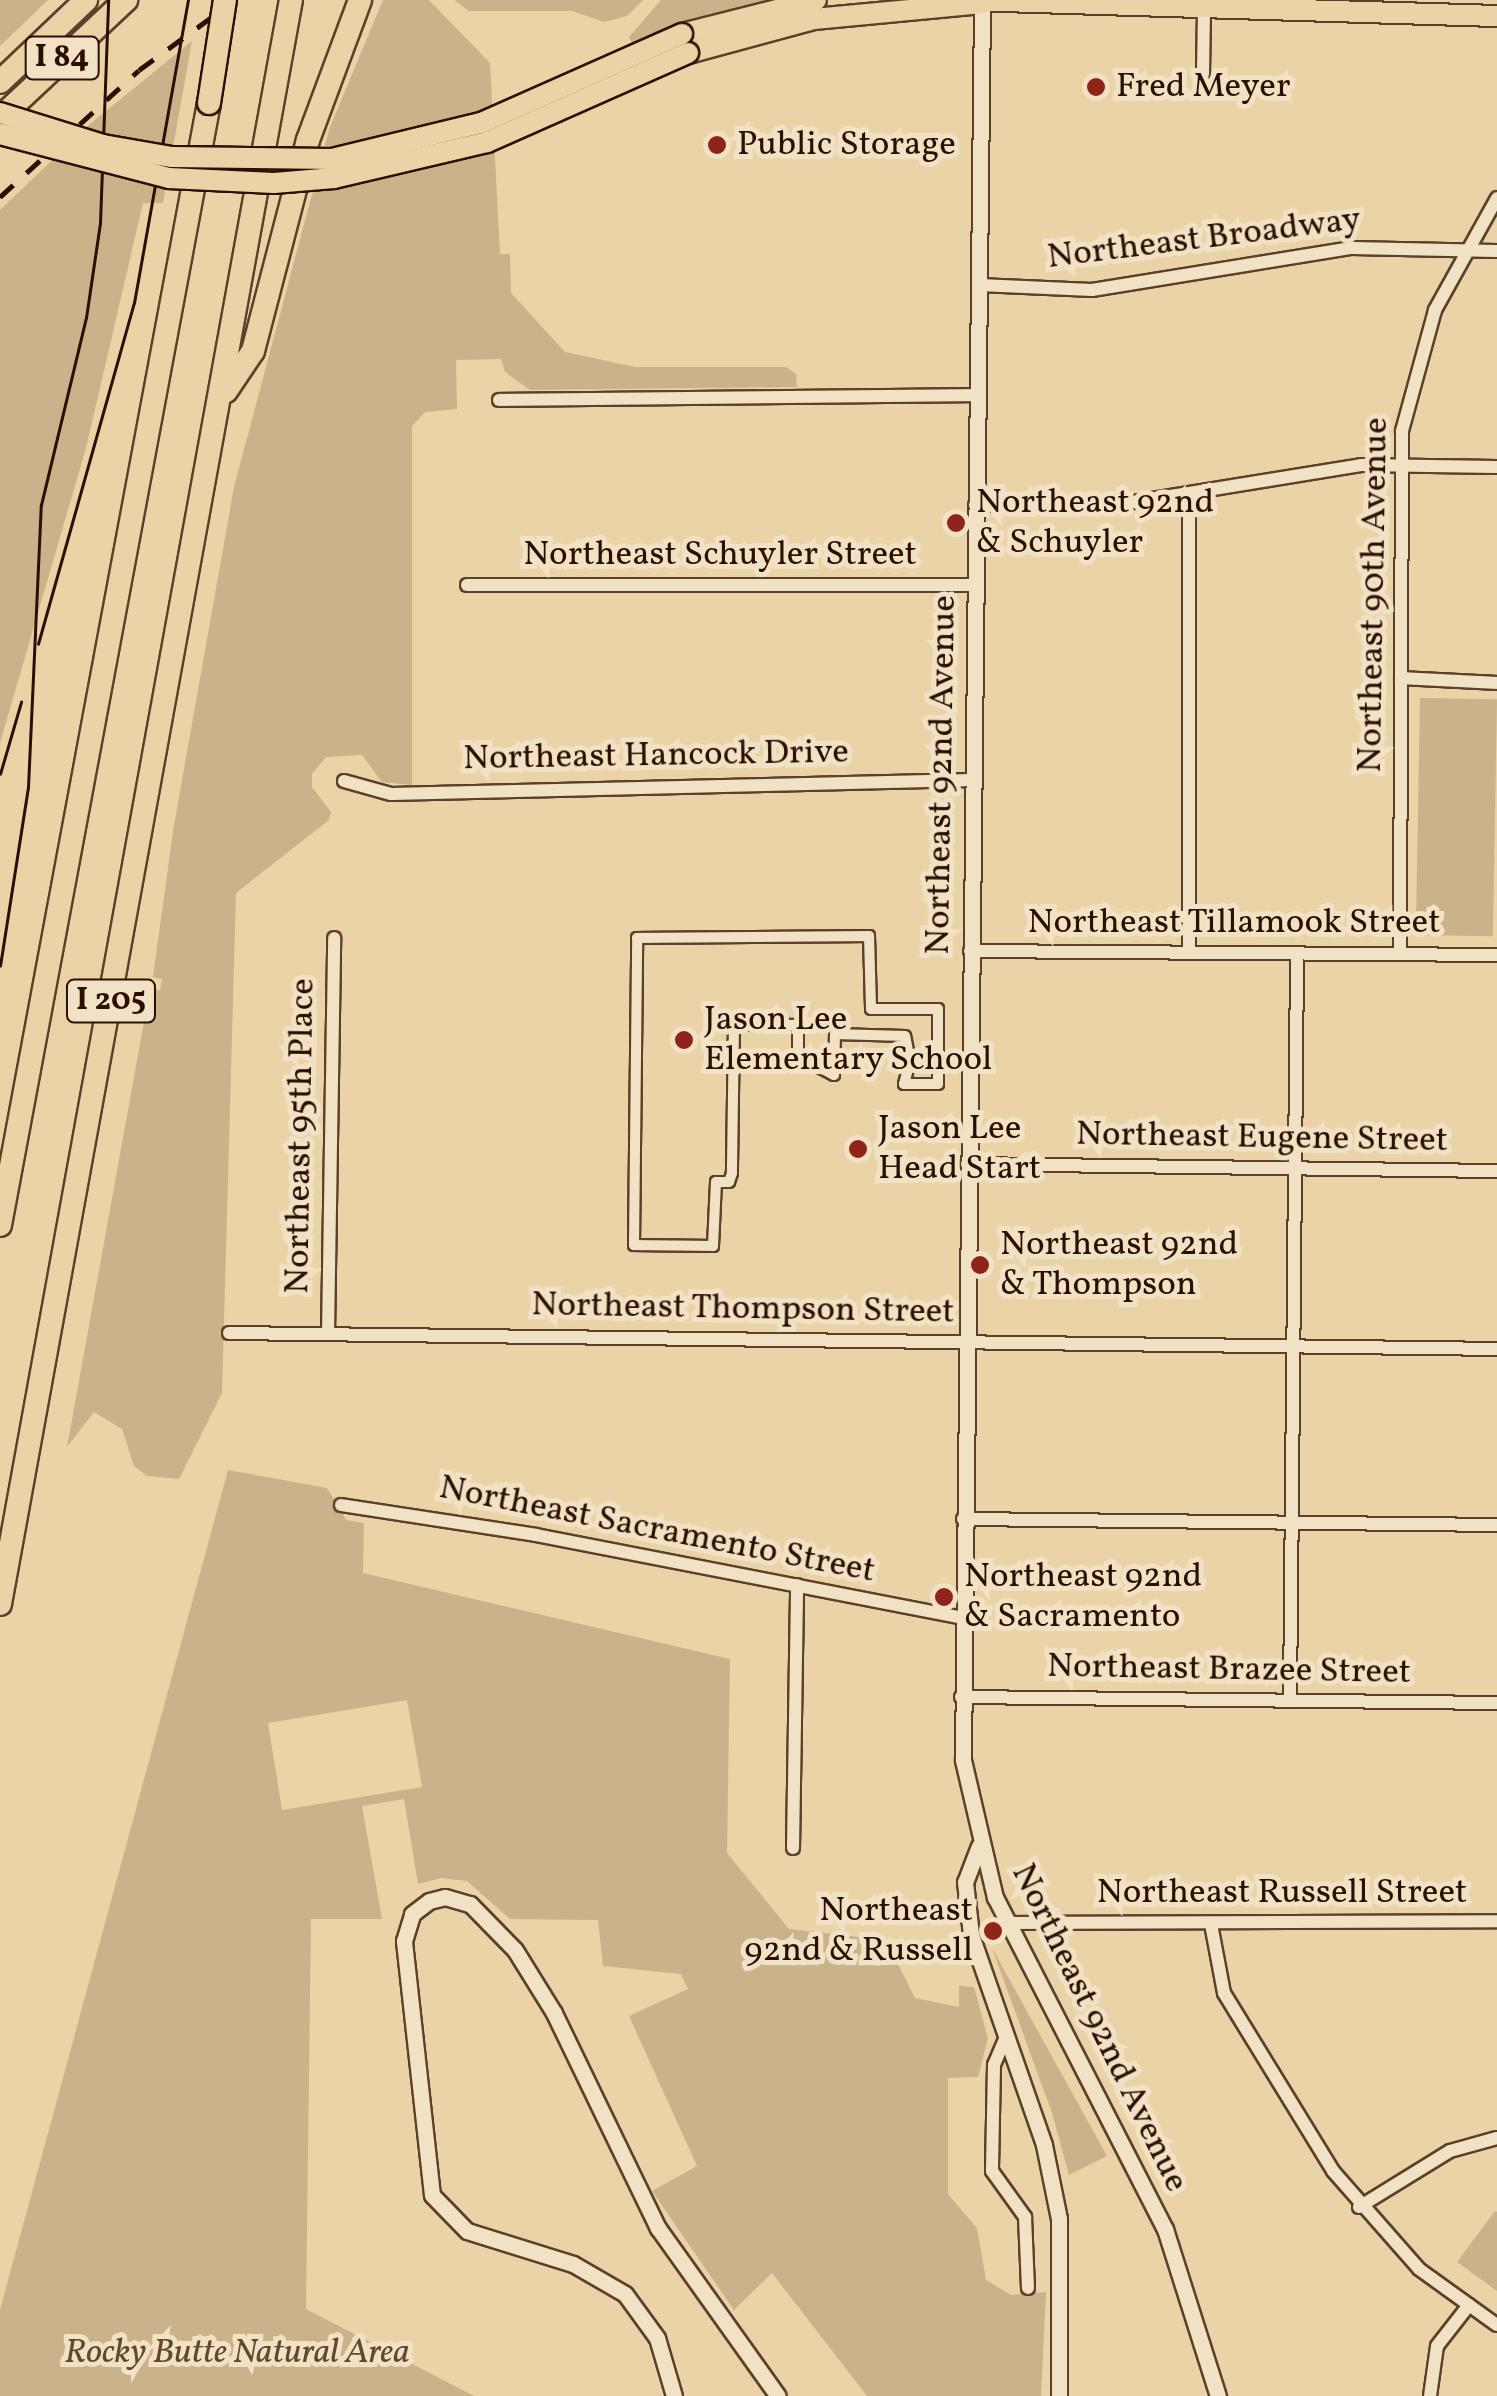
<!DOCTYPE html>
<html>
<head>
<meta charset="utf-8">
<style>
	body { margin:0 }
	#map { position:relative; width:1497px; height:2396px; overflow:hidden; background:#ead3a6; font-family:Vollkorn,serif }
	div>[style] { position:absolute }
	.green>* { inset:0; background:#cab28a; transform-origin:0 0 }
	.roads { filter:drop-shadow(2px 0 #5c402a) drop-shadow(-2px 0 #5c402a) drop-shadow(0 2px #5c402a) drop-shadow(0 -2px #5c402a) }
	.pedestrian>* { height:10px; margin:-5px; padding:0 5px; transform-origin:5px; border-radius:5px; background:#f1e2c5 }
	.minor>* { height:12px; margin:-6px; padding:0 6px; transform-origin:6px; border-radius:6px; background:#f1e2c5 }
	.tertiary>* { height:15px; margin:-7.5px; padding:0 7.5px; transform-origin:7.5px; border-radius:7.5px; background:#f1e2c5 }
	.primary>* { height:20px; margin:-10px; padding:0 10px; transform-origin:10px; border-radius:10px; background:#ead3a6 }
	.motorway>* { height:22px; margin:-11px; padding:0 11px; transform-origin:11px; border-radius:11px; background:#ead3a6 }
	.tram>* { height:2.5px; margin:-1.25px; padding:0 1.25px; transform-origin:1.25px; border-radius:1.25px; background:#2c0f00 }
	.rail>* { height:5px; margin-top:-2.5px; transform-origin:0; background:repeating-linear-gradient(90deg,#2c0f00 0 18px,transparent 0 36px) }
	.bridges { filter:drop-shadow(2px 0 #2c0f00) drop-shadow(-2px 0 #2c0f00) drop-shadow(0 2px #2c0f00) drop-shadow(0 -2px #2c0f00) }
	.primary-bridge>* { height:20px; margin:-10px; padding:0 10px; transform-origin:10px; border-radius:10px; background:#ead3a6 }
	.motorway-bridge>* { height:22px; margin:-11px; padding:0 11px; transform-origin:11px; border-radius:11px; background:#ead3a6 }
	.dots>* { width:28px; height:28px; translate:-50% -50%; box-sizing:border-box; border:5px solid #f1e2c5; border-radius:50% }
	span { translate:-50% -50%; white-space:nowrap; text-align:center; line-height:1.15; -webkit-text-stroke:10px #f1e2c5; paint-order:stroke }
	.shield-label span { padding:2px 8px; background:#f1e2c5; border:2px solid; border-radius:8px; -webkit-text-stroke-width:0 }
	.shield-label { font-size:32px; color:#2c0f00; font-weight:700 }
	.poi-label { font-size:35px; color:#2c0f00 }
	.left { translate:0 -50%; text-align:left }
	.right { translate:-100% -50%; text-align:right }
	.street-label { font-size:35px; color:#2c0f00 }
	.park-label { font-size:35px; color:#634830; font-style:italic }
</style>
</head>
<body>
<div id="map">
	<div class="green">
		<i style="clip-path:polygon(0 0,48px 0,0 46px)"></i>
		<i style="clip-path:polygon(383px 0,429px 0,490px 63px,500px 254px,510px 254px,511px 293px,565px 352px,635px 367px,786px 367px,796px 374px,797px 387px,530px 390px,505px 372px,501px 359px,456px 360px,457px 409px,425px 412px,412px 426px,412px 785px,382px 782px,362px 755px,326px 757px,312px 774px,312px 787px,331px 812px,329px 820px,236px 893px,222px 1393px,179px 1479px,147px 1476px,134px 1466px,122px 1429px,94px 1412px,67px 1447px,150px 989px,160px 990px,162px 979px,153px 977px,173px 831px,234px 487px,330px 127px)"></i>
		<i style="clip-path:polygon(454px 0,643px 0,627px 16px,604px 22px,572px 11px,469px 11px)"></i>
		<i style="clip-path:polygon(661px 0,771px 0,634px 47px,629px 37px)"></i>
		<i style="clip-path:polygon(192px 41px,163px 203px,143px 203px,86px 448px,0 743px,0 210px,90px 124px)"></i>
		<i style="left:1420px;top:698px;width:77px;height:237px;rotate:1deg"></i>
		<i style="clip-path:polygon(evenodd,228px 1470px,327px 1488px,346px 1520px,364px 1523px,363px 1573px,730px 1659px,727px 1853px,789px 1929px,886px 1940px,915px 1998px,959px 2007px,959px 1986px,974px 1987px,988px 2038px,978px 2077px,948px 2078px,948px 2194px,977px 2228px,986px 2280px,1011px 2295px,1046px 2292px,1041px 2396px,867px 2396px,772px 2273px,734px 2310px,652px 2191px,697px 2166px,629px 2016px,688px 1989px,681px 1974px,603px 1966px,598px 1920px,510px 1919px,467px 1881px,441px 1878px,418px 1884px,404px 1799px,362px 1806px,382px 1919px,311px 1919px,306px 2309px,474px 2396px,0 2396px,0 2310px,228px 1470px,407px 1700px,422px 1787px,282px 1810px,268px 1723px,407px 1700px)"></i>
		<i style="clip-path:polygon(992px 1948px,1107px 2156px,1069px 2175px,1052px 2113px)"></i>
		<i style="clip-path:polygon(1495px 2211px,1497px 2212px,1497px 2291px,1457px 2262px)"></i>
	</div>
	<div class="roads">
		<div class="pedestrian">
			<i style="left:869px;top:936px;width:73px;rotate:88.4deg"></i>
			<i style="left:871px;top:1009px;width:67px"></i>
			<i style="left:938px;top:1009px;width:75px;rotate:90deg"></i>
			<i style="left:938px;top:1084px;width:34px;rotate:180deg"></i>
			<i style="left:904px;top:1084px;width:24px;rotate:-75deg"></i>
			<i style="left:910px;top:1061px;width:25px;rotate:-101deg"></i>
			<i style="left:905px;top:1036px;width:70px;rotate:-178.4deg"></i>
			<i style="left:835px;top:1034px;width:41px;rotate:91.4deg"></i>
			<i style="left:834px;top:1075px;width:41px;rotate:-152.2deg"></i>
			<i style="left:798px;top:1056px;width:31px;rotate:-90deg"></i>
			<i style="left:798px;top:1025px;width:64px;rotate:-179.1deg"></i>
			<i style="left:734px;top:1024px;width:149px;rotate:90.8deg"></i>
			<i style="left:732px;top:1173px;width:9px;rotate:108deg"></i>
			<i style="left:729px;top:1182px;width:13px;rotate:180deg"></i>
			<i style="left:716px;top:1182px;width:64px;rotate:92.7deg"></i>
			<i style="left:713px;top:1246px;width:79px;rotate:-179.3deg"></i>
			<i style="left:634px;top:1245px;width:307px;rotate:-89.4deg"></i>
			<i style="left:637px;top:938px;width:232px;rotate:-0.5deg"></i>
		</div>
		<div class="minor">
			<i style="left:1203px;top:74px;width:65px;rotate:-89.1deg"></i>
			<i style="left:979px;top:285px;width:113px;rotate:2.5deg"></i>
			<i style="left:1092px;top:290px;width:263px;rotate:-9.2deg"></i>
			<i style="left:1352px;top:248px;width:145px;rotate:1.2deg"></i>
			<i style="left:499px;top:400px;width:479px;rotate:-0.6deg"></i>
			<i style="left:975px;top:505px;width:140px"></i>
			<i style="left:1115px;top:505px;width:249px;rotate:-9.2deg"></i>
			<i style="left:1361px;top:465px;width:136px;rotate:0.8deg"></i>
			<i style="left:467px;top:585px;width:507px"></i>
			<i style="left:1401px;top:678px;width:96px;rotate:3deg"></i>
			<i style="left:344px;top:781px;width:49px;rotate:15.5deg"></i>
			<i style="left:391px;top:794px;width:581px;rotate:-1.38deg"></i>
			<i style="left:970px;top:951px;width:527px;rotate:0.43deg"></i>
			<i style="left:1189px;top:953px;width:458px;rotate:-90deg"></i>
			<i style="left:1400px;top:954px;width:523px;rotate:-89.78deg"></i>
			<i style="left:1402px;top:431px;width:125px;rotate:-74.7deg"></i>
			<i style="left:1435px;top:310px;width:128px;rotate:-61deg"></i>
			<i style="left:967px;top:1164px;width:530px;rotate:0.76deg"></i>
			<i style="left:229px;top:1333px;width:1268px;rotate:0.72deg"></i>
			<i style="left:328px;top:1334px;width:396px;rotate:-89.1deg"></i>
			<i style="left:341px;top:1505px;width:197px;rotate:8.7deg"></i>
			<i style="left:536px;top:1535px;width:434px;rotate:11deg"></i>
			<i style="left:963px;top:1519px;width:534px;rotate:0.64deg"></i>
			<i style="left:961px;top:1697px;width:536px;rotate:0.64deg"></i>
			<i style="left:1290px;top:1701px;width:747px;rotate:-89.46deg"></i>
			<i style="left:793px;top:1848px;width:263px;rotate:-89.1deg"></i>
			<i style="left:1008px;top:1923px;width:489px;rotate:-0.2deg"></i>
			<i style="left:1211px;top:1924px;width:70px;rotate:79.3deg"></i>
			<i style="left:1224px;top:1993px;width:209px;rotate:58.5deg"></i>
			<i style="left:1333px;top:2171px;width:130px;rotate:48.7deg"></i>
			<i style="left:1419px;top:2269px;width:96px;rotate:35.7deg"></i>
			<i style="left:1005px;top:2039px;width:28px;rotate:113deg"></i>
			<i style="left:994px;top:2065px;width:106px;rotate:91.1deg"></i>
			<i style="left:992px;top:2171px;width:57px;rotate:54.3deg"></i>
			<i style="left:1025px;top:2217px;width:71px;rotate:87.6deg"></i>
			<i style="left:1359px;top:2207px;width:107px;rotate:-31.6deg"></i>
			<i style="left:1450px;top:2151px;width:49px;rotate:-15.5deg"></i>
			<i style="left:1430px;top:2396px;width:50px;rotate:-82deg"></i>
			<i style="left:1437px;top:2346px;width:52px;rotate:-52deg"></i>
		</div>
		<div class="tertiary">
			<i style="left:982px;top:3px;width:1757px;rotate:90.62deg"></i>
			<i style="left:963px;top:1760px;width:141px;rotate:76.9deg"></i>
			<i style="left:995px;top:1897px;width:373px;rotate:62.9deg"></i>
			<i style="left:1165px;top:2229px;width:175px;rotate:72.4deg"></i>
			<i style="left:979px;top:1846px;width:39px;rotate:111deg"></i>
			<i style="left:965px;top:1882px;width:53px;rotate:83.5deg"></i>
			<i style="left:971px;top:1935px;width:222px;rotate:70.8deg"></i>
			<i style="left:1044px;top:2145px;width:76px;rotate:78.5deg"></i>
			<i style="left:1059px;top:2219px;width:177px;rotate:90deg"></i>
			<i style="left:674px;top:2396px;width:60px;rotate:-106.3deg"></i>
			<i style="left:657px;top:2338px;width:54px;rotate:-126deg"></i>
			<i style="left:625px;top:2294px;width:60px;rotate:-150deg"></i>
			<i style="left:573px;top:2264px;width:111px;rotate:-162.7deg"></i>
			<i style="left:467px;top:2231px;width:50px;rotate:-134.2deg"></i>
			<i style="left:432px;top:2195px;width:256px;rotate:-96.3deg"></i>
			<i style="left:404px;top:1941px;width:28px;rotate:-73deg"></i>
			<i style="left:412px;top:1914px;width:21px;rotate:-37deg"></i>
			<i style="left:429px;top:1901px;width:16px;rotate:-14deg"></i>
			<i style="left:445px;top:1897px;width:26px;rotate:16deg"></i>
			<i style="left:470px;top:1904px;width:64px;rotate:45.6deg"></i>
			<i style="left:515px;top:1950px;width:74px;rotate:58.2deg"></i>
			<i style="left:554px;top:2013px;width:239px;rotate:64.2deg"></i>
			<i style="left:658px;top:2228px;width:206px;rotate:54.5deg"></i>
		</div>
		<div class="primary">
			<i style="left:970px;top:0;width:527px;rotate:1.74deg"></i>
			<i style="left:682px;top:34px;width:138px;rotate:-14.2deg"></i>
			<i style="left:688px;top:53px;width:131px;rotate:-15.1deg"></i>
			<i style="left:814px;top:19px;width:169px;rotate:-5.4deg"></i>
		</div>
		<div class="motorway">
			<i style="left:0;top:82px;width:119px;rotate:-43.6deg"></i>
			<i style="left:0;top:118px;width:173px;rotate:-43.1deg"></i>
			<i style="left:226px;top:391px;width:48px;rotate:-56deg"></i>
			<i style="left:253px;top:351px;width:218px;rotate:-75.4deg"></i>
			<i style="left:308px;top:140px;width:149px;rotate:-69.6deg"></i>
			<i style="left:0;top:1225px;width:1141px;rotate:-79.45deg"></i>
			<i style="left:0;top:1604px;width:1630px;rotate:-79.72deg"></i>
		</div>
	</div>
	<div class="tram">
		<i style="left:38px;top:644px;width:354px;rotate:-74.3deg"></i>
		<i style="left:134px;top:303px;width:308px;rotate:-79.9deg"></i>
		<i style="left:0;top:774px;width:75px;rotate:-73.7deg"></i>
		<i style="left:0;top:966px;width:181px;rotate:-81.1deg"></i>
		<i style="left:28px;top:787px;width:282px;rotate:-87.4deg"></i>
		<i style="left:41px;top:505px;width:192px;rotate:-76.5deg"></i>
		<i style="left:86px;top:318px;width:96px;rotate:-81.6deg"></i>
		<i style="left:100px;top:223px;width:223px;rotate:-87.9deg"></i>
	</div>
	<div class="rail">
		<i style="left:0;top:197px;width:188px;rotate:-42.4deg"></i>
		<i style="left:139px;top:70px;width:119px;rotate:-36.1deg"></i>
	</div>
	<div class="bridges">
		<div class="primary-bridge">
			<i style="left:0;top:113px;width:108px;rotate:17.3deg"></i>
			<i style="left:103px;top:145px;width:70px;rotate:9.9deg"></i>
			<i style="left:172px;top:157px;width:160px;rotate:0.7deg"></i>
			<i style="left:332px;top:159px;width:153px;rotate:-13.6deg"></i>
			<i style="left:481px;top:123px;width:220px;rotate:-23.9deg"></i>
			<i style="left:0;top:134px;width:175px;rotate:14.6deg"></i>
			<i style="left:169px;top:178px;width:105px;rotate:2.7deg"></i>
			<i style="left:274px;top:183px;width:60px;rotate:-4.8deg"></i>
			<i style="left:334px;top:178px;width:157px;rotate:-13.2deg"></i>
			<i style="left:487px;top:142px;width:220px;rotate:-23.9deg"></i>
		</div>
		<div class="motorway-bridge">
			<i style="left:209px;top:103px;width:104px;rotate:-81.2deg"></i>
		</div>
	</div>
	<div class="dots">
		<i style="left:1096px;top:87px;background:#8f2418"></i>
		<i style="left:717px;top:145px;background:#8f2418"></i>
		<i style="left:956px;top:523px;background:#8f2418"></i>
		<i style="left:684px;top:1040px;background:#8f2418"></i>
		<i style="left:858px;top:1149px;background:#8f2418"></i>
		<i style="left:980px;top:1265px;background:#8f2418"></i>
		<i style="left:944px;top:1597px;background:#8f2418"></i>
		<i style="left:993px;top:1931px;background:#8f2418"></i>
	</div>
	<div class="shield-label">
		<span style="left:62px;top:58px">I 84</span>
		<span style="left:111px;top:1001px">I 205</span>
	</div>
	<div class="poi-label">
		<span class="left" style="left:1116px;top:87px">Fred Meyer</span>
		<span class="left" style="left:737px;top:145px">Public Storage</span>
		<span class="left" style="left:976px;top:523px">Northeast 92nd<br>&amp; Schuyler</span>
		<span class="left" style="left:704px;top:1040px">Jason Lee<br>Elementary School</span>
		<span class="left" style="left:878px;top:1149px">Jason Lee<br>Head Start</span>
		<span class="left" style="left:1000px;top:1265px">Northeast 92nd<br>&amp; Thompson</span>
		<span class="left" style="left:964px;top:1597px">Northeast 92nd<br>&amp; Sacramento</span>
		<span class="right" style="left:973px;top:1931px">Northeast<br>92nd &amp; Russell</span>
	</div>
	<div class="street-label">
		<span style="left:1204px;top:239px;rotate:-7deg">Northeast Broadway</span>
		<span style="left:720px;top:555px">Northeast Schuyler Street</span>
		<span style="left:1374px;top:595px;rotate:-89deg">Northeast 90th Avenue</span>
		<span style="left:656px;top:756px;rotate:-1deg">Northeast Hancock Drive</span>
		<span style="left:942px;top:775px;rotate:-89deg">Northeast 92nd Avenue</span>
		<span style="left:1234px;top:923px">Northeast Tillamook Street</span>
		<span style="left:301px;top:1136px;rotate:-89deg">Northeast 95th Place</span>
		<span style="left:1262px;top:1138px;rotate:1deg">Northeast Eugene Street</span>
		<span style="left:743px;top:1309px;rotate:1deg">Northeast Thompson Street</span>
		<span style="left:657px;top:1530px;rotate:11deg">Northeast Sacramento Street</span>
		<span style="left:1229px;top:1670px;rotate:1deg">Northeast Brazee Street</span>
		<span style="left:1282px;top:1893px">Northeast Russell Street</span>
		<span style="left:1099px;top:2028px;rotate:64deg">Northeast 92nd Avenue</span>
	</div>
	<div class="park-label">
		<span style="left:237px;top:2353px">Rocky Butte Natural Area</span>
	</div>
</div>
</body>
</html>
